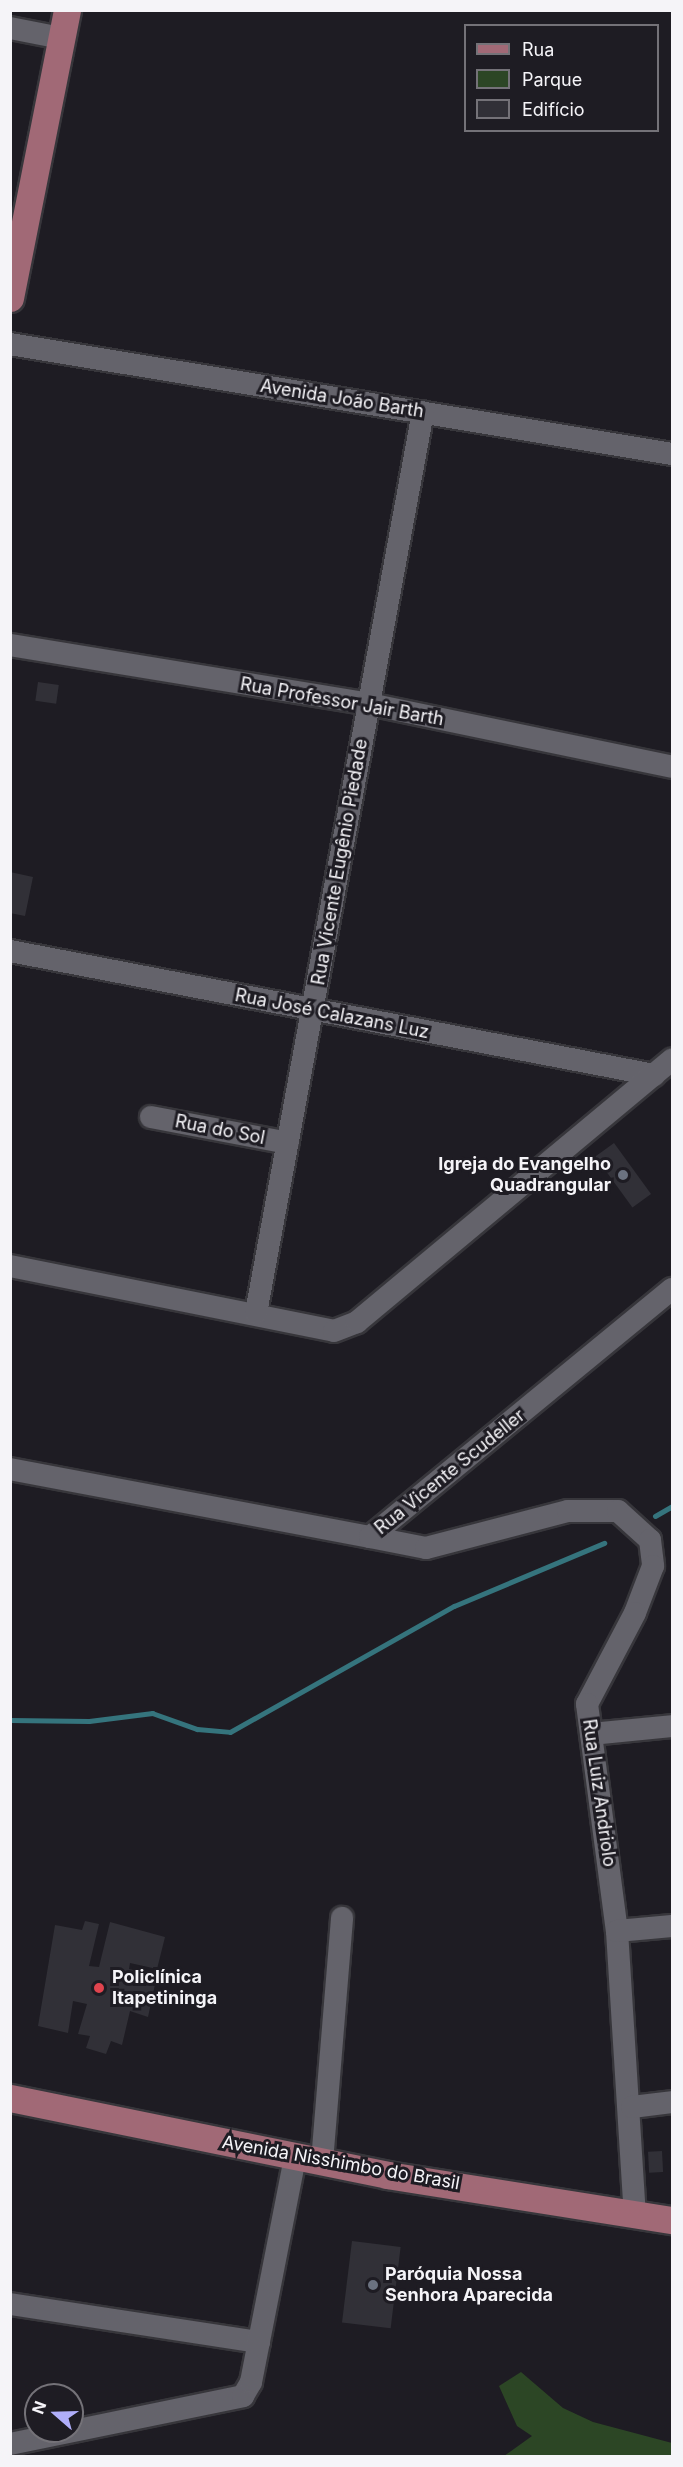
<!DOCTYPE html>
<html>
<head>
<meta charset="utf-8">
<style>
	body { margin:0 }
	#map { position:relative; width:683px; height:2467px; overflow:hidden; background:#1e1c23; font-family:Inter,sans-serif }
	div>[style] { position:absolute }
	.green>* { inset:0; background:#2c4625 }
	.stream>* { height:5px; margin:-2.5px; padding:0 2.5px; transform-origin:2.5px; border-radius:2.5px; background:#35747d }
	.building>* { inset:0; background:#313037; transform-origin:0 0 }
	.roads { filter:drop-shadow(2px 0 #37363b) drop-shadow(-2px 0 #37363b) drop-shadow(0 2px #37363b) drop-shadow(0 -2px #37363b) }
	.minor>* { height:22px; margin:-11px; padding:0 11px; transform-origin:11px; border-radius:11px; background:#64636b }
	.major>* { height:27px; margin:-13.5px; padding:0 13.5px; transform-origin:13.5px; border-radius:13.5px; background:#a16976 }
	.dots>* { width:16px; height:16px; translate:-50% -50%; box-sizing:border-box; border:3px solid #1e1c23; border-radius:50% }
	span { translate:-50% -50%; white-space:nowrap; text-align:center; line-height:1.15; -webkit-text-stroke:6px #1e1c23; paint-order:stroke }
	.street-label { font-size:18px; color:#f5f4f8 }
	.poi-label { font-size:18px; color:#f5f4f8; font-weight:700 }
	.right { translate:-100% -50%; text-align:right }
	.left { translate:0 -50%; text-align:left }
	.frame { position:absolute; inset:0; border:12px solid #f5f4f8; pointer-events:none }
	.legend { position:absolute; left:464px; top:24px; width:195px; height:108px; box-sizing:border-box; background:#1e1c23; border:2px solid #747278; margin:0; padding:8px 10px; list-style:none; font-size:18px; color:#f5f4f8 }
	.legend li { display:flex; align-items:center; gap:12px; height:30px }
	.legend b { width:30px; border:2px solid #747278 }
	.north { position:absolute; left:24px; top:2383px; width:60px; height:60px; box-sizing:border-box; background:#1e1c23; border:2px solid #747278; border-radius:50%; rotate:290deg; font-size:16px; font-weight:700; line-height:24px; text-align:center; color:#f5f4f8 }
	.north::after { content:''; display:block; margin:auto; width:21px; height:27px; background:#b0aefa; clip-path:polygon(50% 0,100% 100%,50% 72%,0 100%) }
</style>
</head>
<body>
<div id="map">
	<div class="green">
		<i style="clip-path:polygon(521px 2372px,563px 2408px,593px 2422px,672px 2443px,672px 2456px,504px 2456px,532px 2436px,517px 2426px,499px 2386px)"></i>
	</div>
	<div class="stream">
		<i style="left:655px;top:1516px;width:20px;rotate:-30deg"></i>
		<i style="left:10px;top:1720px;width:79px;rotate:0.7deg"></i>
		<i style="left:89px;top:1721px;width:64px;rotate:-7.2deg"></i>
		<i style="left:152px;top:1713px;width:48px;rotate:19.6deg"></i>
		<i style="left:197px;top:1729px;width:33px;rotate:5deg"></i>
		<i style="left:230px;top:1732px;width:257px;rotate:-29.4deg"></i>
		<i style="left:454px;top:1606px;width:163px;rotate:-22.8deg"></i>
	</div>
	<div class="building">
		<i style="left:38px;top:682px;width:21px;height:19px;rotate:8deg"></i>
		<i style="clip-path:polygon(10px 872px,33px 877px,25px 916px,10px 913px)"></i>
		<i style="left:614px;top:1143px;width:63px;height:23px;rotate:54deg"></i>
		<i style="clip-path:polygon(85px 1921px,99px 1924px,89px 1966px,99px 1967px,110px 1922px,165px 1937px,157px 1969px,130px 1963px,129px 1969px,157px 1975px,148px 2017px,130px 2011px,122px 2045px,111px 2041px,106px 2054px,86px 2048px,90px 2036px,78px 2034px,87px 2004px,73px 2001px,68px 2033px,38px 2026px,55px 1925px,82px 1930px)"></i>
		<i style="left:662px;top:2151px;width:21px;height:14px;rotate:87deg"></i>
		<i style="left:352px;top:2241px;width:49px;height:82px;rotate:7deg"></i>
	</div>
	<div class="roads">
		<div class="minor">
			<i style="left:10px;top:28px;width:52px;rotate:11.1deg"></i>
			<i style="left:10px;top:344px;width:671px;rotate:9.43deg"></i>
			<i style="left:10px;top:645px;width:364px;rotate:9.3deg"></i>
			<i style="left:369px;top:704px;width:309px;rotate:11.7deg"></i>
			<i style="left:10px;top:951px;width:656px;rotate:10.9deg"></i>
			<i style="left:151px;top:1117px;width:139px;rotate:10.7deg"></i>
			<i style="left:10px;top:1266px;width:330px;rotate:11.3deg"></i>
			<i style="left:334px;top:1331px;width:25px;rotate:-21deg"></i>
			<i style="left:357px;top:1322px;width:410px;rotate:-39.8deg"></i>
			<i style="left:256px;top:1313px;width:916px;rotate:-79.5deg"></i>
			<i style="left:10px;top:1469px;width:366px;rotate:10.7deg"></i>
			<i style="left:370px;top:1537px;width:391px;rotate:-39.4deg"></i>
			<i style="left:370px;top:1537px;width:57px;rotate:11.1deg"></i>
			<i style="left:426px;top:1548px;width:147px;rotate:-14.6deg"></i>
			<i style="left:568px;top:1511px;width:50px"></i>
			<i style="left:618px;top:1511px;width:43px;rotate:42.2deg"></i>
			<i style="left:650px;top:1540px;width:26px;rotate:83deg"></i>
			<i style="left:653px;top:1566px;width:50px;rotate:111deg"></i>
			<i style="left:635px;top:1613px;width:103px;rotate:117.8deg"></i>
			<i style="left:587px;top:1704px;width:229px;rotate:82.5deg"></i>
			<i style="left:617px;top:1931px;width:284px;rotate:86.4deg"></i>
			<i style="left:591px;top:1734px;width:81px;rotate:-5.6deg"></i>
			<i style="left:617px;top:1931px;width:55px;rotate:-5.2deg"></i>
			<i style="left:632px;top:2107px;width:40px;rotate:-7.1deg"></i>
			<i style="left:322px;top:2162px;width:245px;rotate:-85.3deg"></i>
			<i style="left:10px;top:2304px;width:252px;rotate:8.7deg"></i>
			<i style="left:10px;top:2444px;width:238px;rotate:-11.6deg"></i>
			<i style="left:243px;top:2396px;width:16px;rotate:-60deg"></i>
			<i style="left:251px;top:2382px;width:228px;rotate:-78.9deg"></i>
		</div>
		<div class="major">
			<i style="left:10px;top:298px;width:294px;rotate:-78.8deg"></i>
			<i style="left:10px;top:2098px;width:385px;rotate:11.5deg"></i>
			<i style="left:387px;top:2175px;width:289px;rotate:9deg"></i>
		</div>
	</div>
	<div class="dots">
		<i style="left:623px;top:1175px;background:#6b7280"></i>
		<i style="left:99px;top:1988px;background:#e0444e"></i>
		<i style="left:373px;top:2285px;background:#6b7280"></i>
	</div>
	<div class="street-label">
		<span style="left:342px;top:399px;rotate:9deg">Avenida João Barth</span>
		<span style="left:342px;top:702px;rotate:10deg">Rua Professor Jair Barth</span>
		<span style="left:340px;top:862px;rotate:-80deg">Rua Vicente Eugênio Piedade</span>
		<span style="left:332px;top:1014px;rotate:11deg">Rua José Calazans Luz</span>
		<span style="left:220px;top:1130px;rotate:11deg">Rua do Sol</span>
		<span style="left:450px;top:1472px;rotate:-39deg">Rua Vicente Scudeller</span>
		<span style="left:599px;top:1793px;rotate:82deg">Rua Luiz Andriolo</span>
		<span style="left:341px;top:2163px;rotate:10deg">Avenida Nisshimbo do Brasil</span>
	</div>
	<div class="poi-label">
		<span class="right" style="left:611px;top:1175px">Igreja do Evangelho<br>Quadrangular</span>
		<span class="left" style="left:112px;top:1988px">Policlínica<br>Itapetininga</span>
		<span class="left" style="left:385px;top:2285px">Paróquia Nossa<br>Senhora Aparecida</span>
	</div>
	<div class="frame"></div>
	<ul class="legend">
	<li><b style="height:8px;background:#a16976"></b>Rua</li>
	<li><b style="height:16px;background:#2c4625"></b>Parque</li>
	<li><b style="height:16px;background:#313037"></b>Edifício</li>
	</ul>
	<div class="north">N</div>
</div>
</body>
</html>
